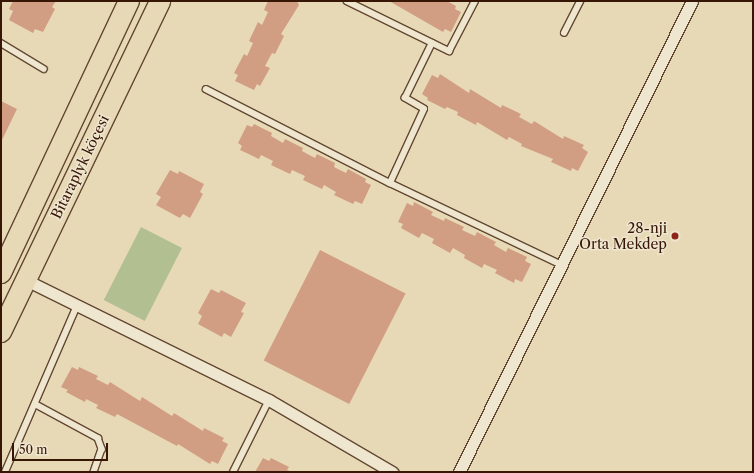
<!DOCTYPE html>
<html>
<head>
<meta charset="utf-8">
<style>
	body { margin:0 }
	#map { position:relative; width:754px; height:473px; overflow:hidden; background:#e7d9b6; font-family:"Libre Caslon Text",serif }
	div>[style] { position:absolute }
	.green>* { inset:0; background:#b2c091; transform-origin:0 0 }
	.building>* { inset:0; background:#d29e83; transform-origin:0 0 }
	.roads { filter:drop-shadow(1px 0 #634731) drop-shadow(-1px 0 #634731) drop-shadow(0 1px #634731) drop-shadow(0 -1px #634731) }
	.lane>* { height:5.5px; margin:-2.75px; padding:0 2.75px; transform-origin:2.75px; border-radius:2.75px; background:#efe6d0 }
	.street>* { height:11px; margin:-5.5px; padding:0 5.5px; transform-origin:5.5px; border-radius:5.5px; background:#efe6d0 }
	.highway>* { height:20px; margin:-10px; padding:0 10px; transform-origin:10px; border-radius:10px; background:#e7d9b6 }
	.dots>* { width:11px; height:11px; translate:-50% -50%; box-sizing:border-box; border:2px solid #efe6d0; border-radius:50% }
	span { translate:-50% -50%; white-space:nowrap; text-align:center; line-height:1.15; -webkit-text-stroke:3px #efe6d0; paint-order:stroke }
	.street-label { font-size:14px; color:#371605 }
	.poi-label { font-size:14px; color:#371605 }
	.right { translate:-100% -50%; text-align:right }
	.frame { position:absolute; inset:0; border:2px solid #371605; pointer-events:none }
	.scale { position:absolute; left:12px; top:443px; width:96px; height:18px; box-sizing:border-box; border:2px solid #371605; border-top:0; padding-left:5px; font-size:12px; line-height:14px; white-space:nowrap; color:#371605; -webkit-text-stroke:3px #efe6d0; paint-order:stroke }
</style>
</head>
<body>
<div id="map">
	<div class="green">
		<i style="left:141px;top:227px;width:46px;height:82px;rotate:27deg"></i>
	</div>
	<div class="building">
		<i style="clip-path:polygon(13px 1px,56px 1px,52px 7px,55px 9px,43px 32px,35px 29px,33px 33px,9px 20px,13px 11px,9px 9px)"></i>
		<i style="clip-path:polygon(268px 1px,297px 1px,299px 5px,281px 34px,284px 36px,275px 54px,272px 53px,265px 66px,270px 68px,260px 86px,257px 84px,254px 90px,235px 81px,238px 75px,234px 73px,244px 54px,247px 56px,253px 43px,249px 41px,258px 22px,262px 25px,268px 12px,264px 10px)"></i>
		<i style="clip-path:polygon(389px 1px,447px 1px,456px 6px,455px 9px,461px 12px,451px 32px,445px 29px,443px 32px)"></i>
		<i style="clip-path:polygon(440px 74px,469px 93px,470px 89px,501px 108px,502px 105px,521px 114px,519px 117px,532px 124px,534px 121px,563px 139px,564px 136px,584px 145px,582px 148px,588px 152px,578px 171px,572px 168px,571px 171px,551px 162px,553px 159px,521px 146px,522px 144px,509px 137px,507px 140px,477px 122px,476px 125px,457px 115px,458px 112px,447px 107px,445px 109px,427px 100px,428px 98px,422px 94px,432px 75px,438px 78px)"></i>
		<i style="clip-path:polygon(1px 101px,17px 109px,1px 142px)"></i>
		<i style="clip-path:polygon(254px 124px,272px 133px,271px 136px,283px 143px,285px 139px,303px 148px,302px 151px,315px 158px,317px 154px,335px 163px,334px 167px,346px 173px,348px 169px,366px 179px,365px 182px,371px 185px,362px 204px,355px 201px,353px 204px,334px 195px,336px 192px,324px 185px,322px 189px,303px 180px,305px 176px,292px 170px,290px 174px,271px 165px,273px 161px,261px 155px,259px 159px,240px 150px,242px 146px,238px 143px,247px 125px,252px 127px)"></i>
		<i style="clip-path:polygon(170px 170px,178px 174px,179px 171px,204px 184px,200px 192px,203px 194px,190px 218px,183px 214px,180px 218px,156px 205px,161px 197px,156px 194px)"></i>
		<i style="clip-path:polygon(414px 202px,433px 212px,431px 215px,444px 221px,445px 218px,464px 227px,462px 230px,475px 236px,477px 232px,496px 242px,494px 245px,506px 252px,508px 248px,527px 257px,525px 261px,531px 264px,522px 282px,515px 279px,514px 283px,495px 273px,497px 270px,484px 264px,482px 268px,464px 258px,465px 255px,453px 248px,450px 253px,432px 243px,434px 239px,422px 233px,419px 238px,401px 228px,403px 224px,398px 222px,407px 203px,413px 206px)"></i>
		<i style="left:320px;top:250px;width:96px;height:124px;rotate:27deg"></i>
		<i style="clip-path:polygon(211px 289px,219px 293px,221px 290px,246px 303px,241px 312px,244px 313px,231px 337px,224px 333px,222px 337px,198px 324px,202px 316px,198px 313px)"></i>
		<i style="clip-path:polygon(72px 367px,78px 370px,79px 367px,98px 376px,96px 379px,108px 385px,110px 382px,140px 401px,142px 397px,172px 416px,174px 413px,203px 431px,204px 428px,224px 438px,222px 441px,228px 444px,218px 464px,212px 461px,210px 464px,178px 444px,177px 446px,117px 414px,115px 417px,96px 408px,98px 405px,86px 399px,85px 402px,66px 392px,68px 390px,61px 387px)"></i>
		<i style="clip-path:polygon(263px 458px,269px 461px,271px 458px,289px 467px,287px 470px,292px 472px,255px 472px)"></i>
	</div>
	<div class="roads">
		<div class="lane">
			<i style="left:347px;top:1px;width:114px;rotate:26.1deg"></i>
			<i style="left:449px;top:51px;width:56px;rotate:-62.5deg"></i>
			<i style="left:564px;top:33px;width:36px;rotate:-63deg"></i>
			<i style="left:1px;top:43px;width:50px;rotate:31.2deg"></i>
			<i style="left:206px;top:89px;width:207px;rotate:27.1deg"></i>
			<i style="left:390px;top:183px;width:81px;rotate:-65.3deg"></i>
			<i style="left:424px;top:109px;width:22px;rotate:-150deg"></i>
			<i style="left:405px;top:98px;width:61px;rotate:-63.9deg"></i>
			<i style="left:390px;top:183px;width:188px;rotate:25.5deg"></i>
			<i style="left:35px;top:404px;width:72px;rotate:28.4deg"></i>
			<i style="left:98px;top:438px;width:12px;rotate:70deg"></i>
			<i style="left:102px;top:449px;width:24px;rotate:109deg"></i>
			<i style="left:5px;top:472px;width:181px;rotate:-66.6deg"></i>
			<i style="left:233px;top:472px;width:80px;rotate:-63.4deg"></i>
		</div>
		<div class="street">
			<i style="left:26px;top:280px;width:271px;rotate:26.3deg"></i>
			<i style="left:269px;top:400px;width:143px;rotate:30.3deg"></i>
			<i style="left:459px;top:472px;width:525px;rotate:-63.68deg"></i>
		</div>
		<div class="highway">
			<i style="left:1px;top:273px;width:301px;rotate:-64.8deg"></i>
			<i style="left:1px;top:332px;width:367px;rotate:-64.3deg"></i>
		</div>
	</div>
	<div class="dots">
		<i style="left:675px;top:236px;background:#8f2418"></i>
	</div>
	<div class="street-label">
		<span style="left:80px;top:167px;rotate:-64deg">Bitaraplyk köçesi</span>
	</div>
	<div class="poi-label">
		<span class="right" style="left:667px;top:236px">28-nji<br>Orta Mekdep</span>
	</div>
	<div class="frame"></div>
	<div class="scale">50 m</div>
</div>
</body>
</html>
